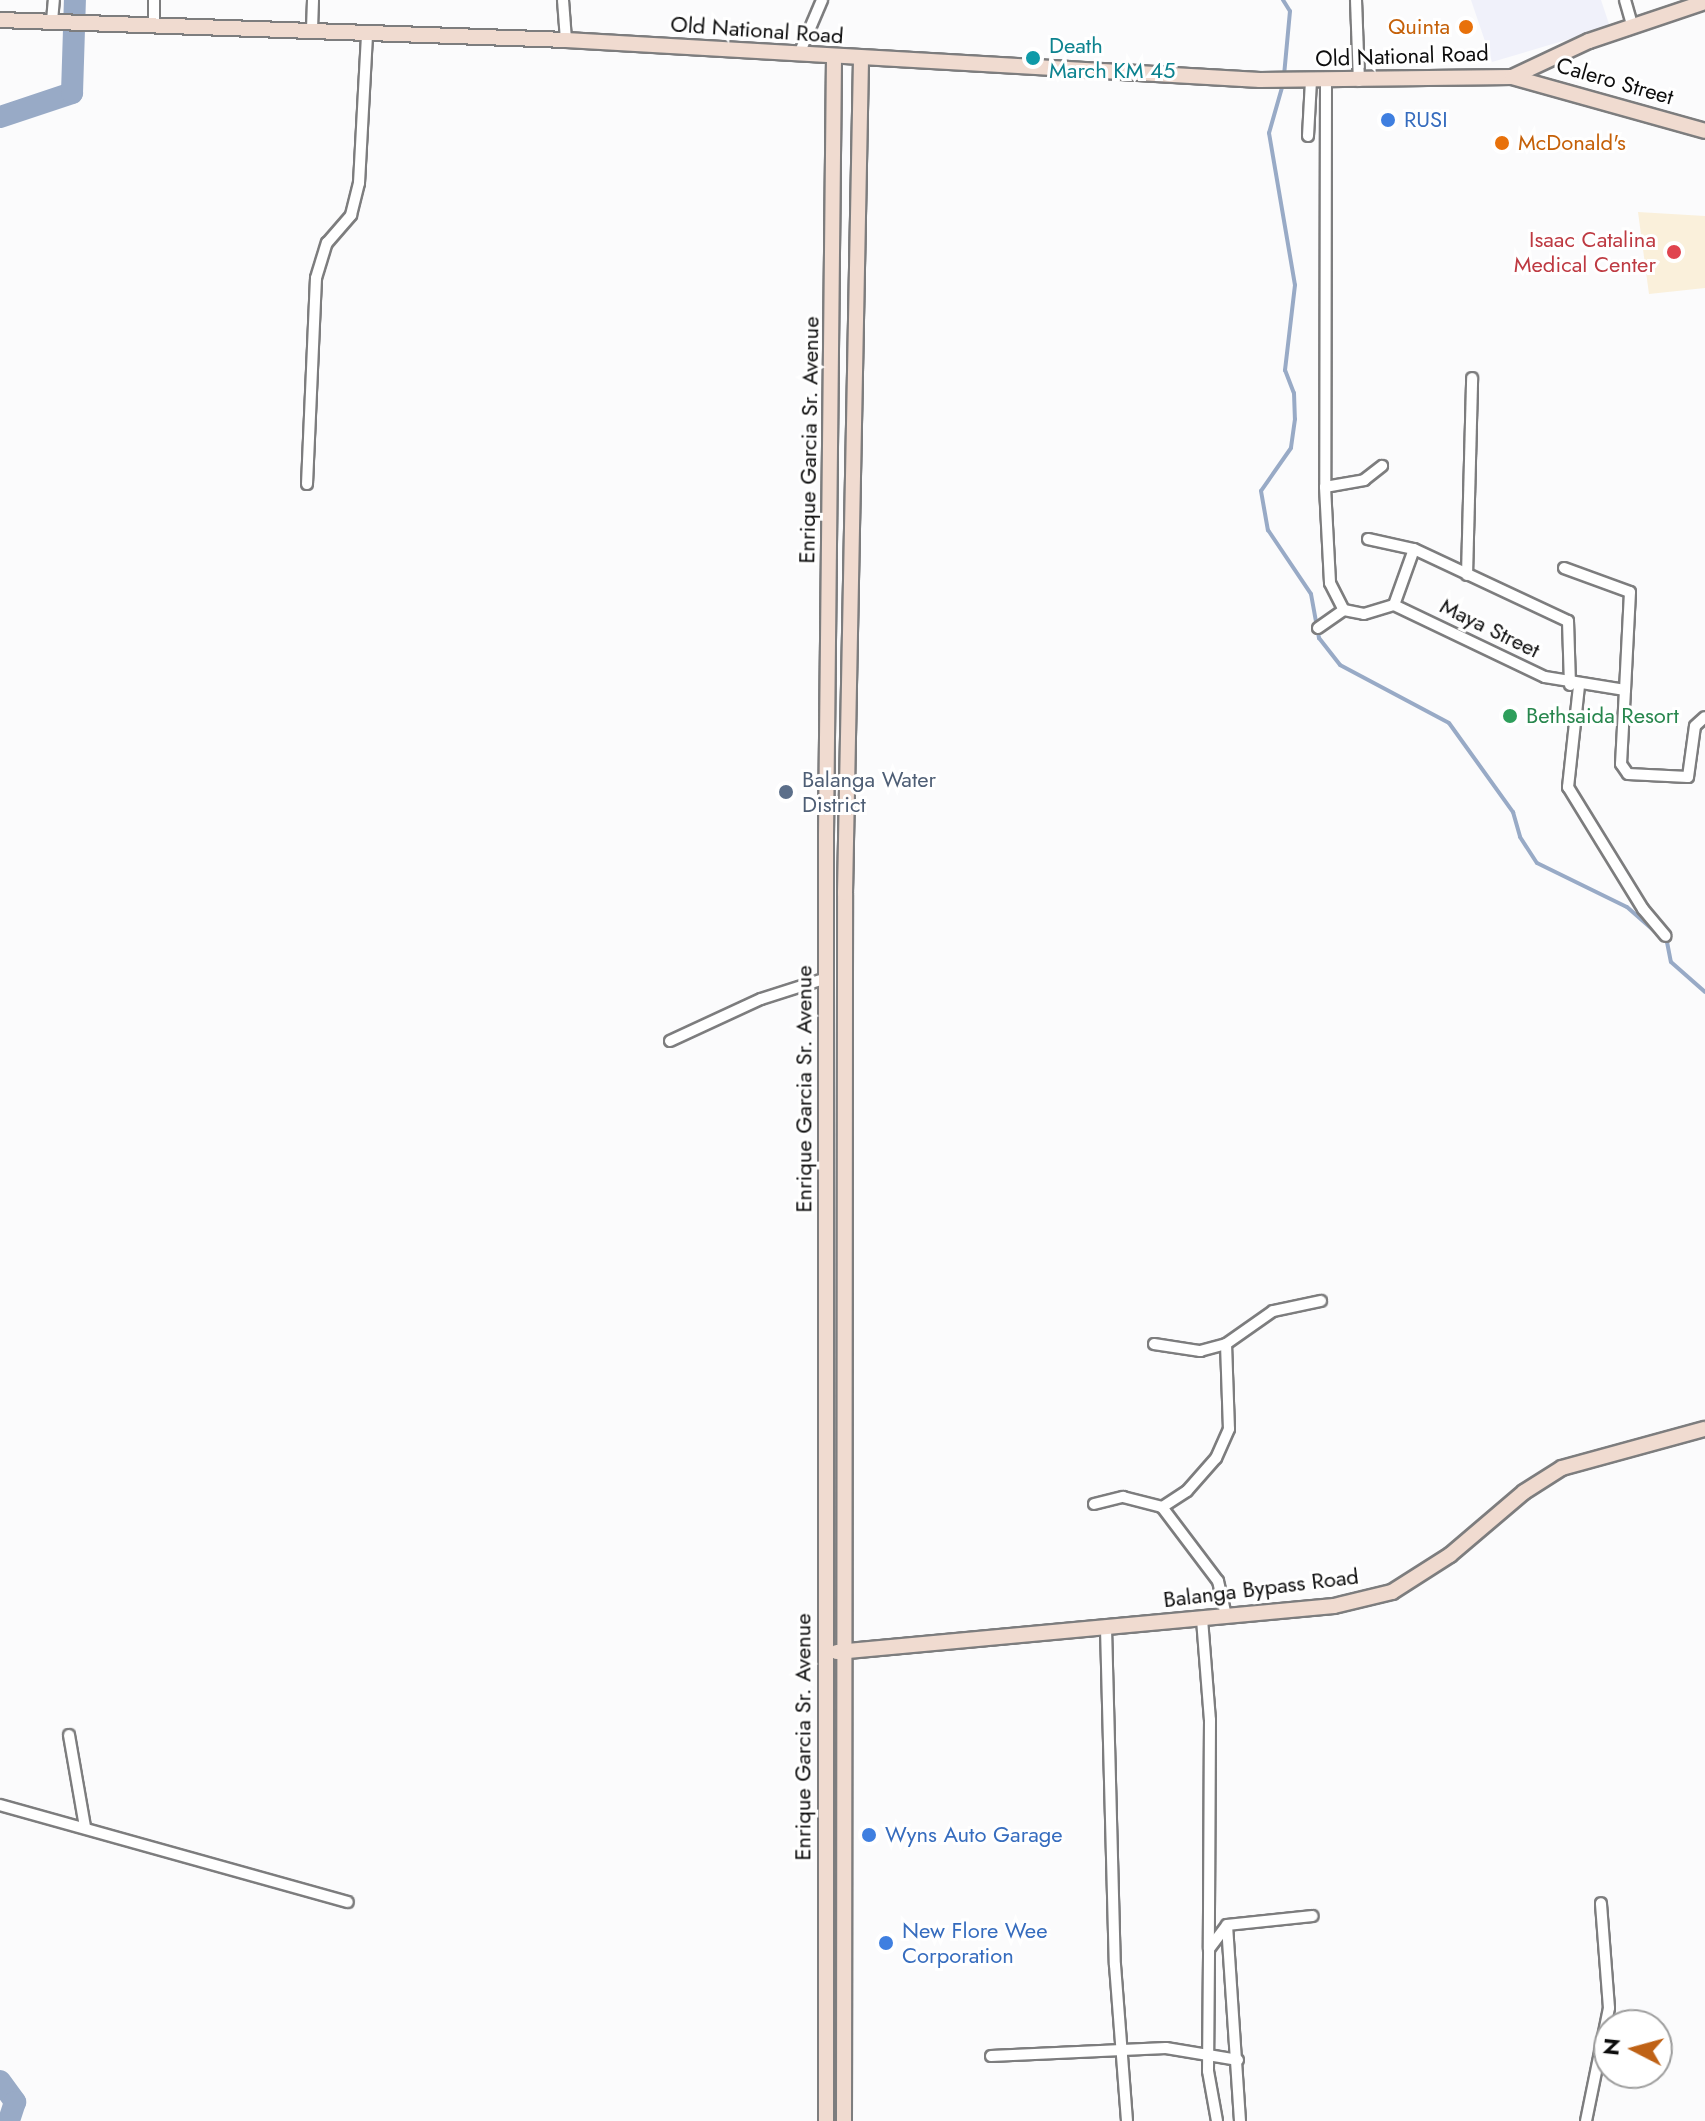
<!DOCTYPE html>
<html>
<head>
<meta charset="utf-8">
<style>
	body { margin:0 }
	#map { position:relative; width:1705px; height:2121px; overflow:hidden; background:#fbfbfc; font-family:Jost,sans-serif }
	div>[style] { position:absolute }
	.built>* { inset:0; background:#f0f1fa }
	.medical>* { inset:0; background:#faf0db }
	.stream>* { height:4px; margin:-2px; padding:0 2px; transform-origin:2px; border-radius:2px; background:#98aac6 }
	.river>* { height:22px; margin:-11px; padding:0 11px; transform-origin:11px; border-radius:11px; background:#98aac6 }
	.roads { filter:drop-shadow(2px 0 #7d7d7e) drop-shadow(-2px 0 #7d7d7e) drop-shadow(0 2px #7d7d7e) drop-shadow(0 -2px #7d7d7e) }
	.street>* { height:10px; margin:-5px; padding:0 5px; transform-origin:5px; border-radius:5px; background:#fff }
	.secondary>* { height:14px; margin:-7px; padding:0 7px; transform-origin:7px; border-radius:7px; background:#f0dbd0 }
	.dots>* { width:22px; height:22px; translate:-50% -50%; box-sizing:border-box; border:4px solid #fff; border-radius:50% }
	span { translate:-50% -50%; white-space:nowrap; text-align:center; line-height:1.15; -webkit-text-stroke:6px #fff; paint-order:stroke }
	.food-label { font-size:22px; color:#c56008 }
	.right { translate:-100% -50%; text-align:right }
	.left { translate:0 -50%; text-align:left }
	.street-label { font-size:22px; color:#0d0d0d }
	.culture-label { font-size:22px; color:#0d838f }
	.shop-label { font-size:22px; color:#366cbe }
	.health-label { font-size:22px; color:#be3a42 }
	.leisure-label { font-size:22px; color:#27864d }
	.service-label { font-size:22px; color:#4e5e75 }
	.north { position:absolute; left:1593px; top:2009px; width:80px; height:80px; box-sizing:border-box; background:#fff; border:2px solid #9e9e9e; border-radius:50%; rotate:276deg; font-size:22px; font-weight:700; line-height:32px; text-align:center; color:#0d0d0d }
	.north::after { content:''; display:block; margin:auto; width:28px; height:36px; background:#bf6216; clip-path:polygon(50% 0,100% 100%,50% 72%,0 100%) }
</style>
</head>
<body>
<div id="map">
	<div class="built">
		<i style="clip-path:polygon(1471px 0,1601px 0,1610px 27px,1492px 62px)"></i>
	</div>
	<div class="medical">
		<i style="clip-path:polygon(1638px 212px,1705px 216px,1705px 288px,1649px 294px)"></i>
	</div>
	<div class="stream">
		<i style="left:1283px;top:0;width:13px;rotate:58deg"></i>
		<i style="left:1290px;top:11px;width:65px;rotate:95.3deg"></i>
		<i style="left:1283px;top:84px;width:51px;rotate:105.9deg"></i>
		<i style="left:1269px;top:133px;width:154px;rotate:80.3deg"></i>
		<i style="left:1295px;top:285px;width:86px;rotate:96.7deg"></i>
		<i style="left:1285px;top:370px;width:25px;rotate:69deg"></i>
		<i style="left:1294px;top:393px;width:26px;rotate:88deg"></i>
		<i style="left:1295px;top:419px;width:29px;rotate:98deg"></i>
		<i style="left:1291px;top:448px;width:52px;rotate:124.9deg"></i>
		<i style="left:1261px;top:491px;width:40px;rotate:80deg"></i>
		<i style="left:1268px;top:530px;width:77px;rotate:56.1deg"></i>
		<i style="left:1311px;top:594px;width:45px;rotate:79.7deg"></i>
		<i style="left:1319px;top:638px;width:34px;rotate:52deg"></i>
		<i style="left:1340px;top:665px;width:123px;rotate:28deg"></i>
		<i style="left:1449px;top:723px;width:110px;rotate:54.3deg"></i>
		<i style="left:1513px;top:812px;width:26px;rotate:74deg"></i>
		<i style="left:1520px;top:837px;width:31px;rotate:57deg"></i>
		<i style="left:1537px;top:863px;width:100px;rotate:26.1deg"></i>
		<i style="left:1627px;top:907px;width:53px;rotate:41.2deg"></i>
		<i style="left:1667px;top:942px;width:20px;rotate:79deg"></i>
		<i style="left:1671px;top:962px;width:45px;rotate:41.4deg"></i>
	</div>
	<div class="river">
		<i style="left:0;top:117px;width:76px;rotate:-18.4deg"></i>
		<i style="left:72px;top:93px;width:93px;rotate:-88.2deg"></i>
		<i style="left:0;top:2081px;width:26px;rotate:54deg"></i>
		<i style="left:15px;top:2102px;width:20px;rotate:108deg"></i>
	</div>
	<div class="roads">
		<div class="street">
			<i style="left:563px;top:0;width:40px;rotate:85.7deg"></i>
			<i style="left:1356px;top:0;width:81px;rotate:87.9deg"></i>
			<i style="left:1625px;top:0;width:26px;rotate:74deg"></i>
			<i style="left:52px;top:21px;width:21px;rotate:-85deg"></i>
			<i style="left:154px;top:22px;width:22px;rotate:-90deg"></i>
			<i style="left:312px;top:29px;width:29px;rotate:-88deg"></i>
			<i style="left:799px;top:54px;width:59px;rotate:-66.9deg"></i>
			<i style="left:1326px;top:81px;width:406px;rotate:90.1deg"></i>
			<i style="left:1325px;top:487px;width:96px;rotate:87deg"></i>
			<i style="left:1330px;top:583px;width:30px;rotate:63deg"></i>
			<i style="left:1344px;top:610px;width:20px;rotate:11deg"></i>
			<i style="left:1364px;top:614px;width:31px;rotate:-17deg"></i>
			<i style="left:1308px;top:136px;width:55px;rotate:-86.9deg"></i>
			<i style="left:307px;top:484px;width:206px;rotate:-87.5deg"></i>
			<i style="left:316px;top:278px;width:37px;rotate:-73deg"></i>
			<i style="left:327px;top:243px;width:37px;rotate:-49deg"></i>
			<i style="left:351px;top:215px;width:33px;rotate:-76deg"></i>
			<i style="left:359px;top:183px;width:150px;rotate:-86.9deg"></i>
			<i style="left:1325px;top:487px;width:40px;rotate:-10deg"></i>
			<i style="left:1364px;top:480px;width:23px;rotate:-38deg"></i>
			<i style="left:1368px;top:539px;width:47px;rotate:12.3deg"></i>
			<i style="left:1414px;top:549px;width:170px;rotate:25.1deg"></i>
			<i style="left:1568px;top:621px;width:64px;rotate:88.2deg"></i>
			<i style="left:1564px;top:568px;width:70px;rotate:20deg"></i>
			<i style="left:1630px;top:592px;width:98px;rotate:92.9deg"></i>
			<i style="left:1467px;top:575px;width:197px;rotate:-88.5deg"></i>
			<i style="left:1394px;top:605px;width:167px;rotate:25.5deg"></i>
			<i style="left:1545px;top:677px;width:81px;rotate:9.2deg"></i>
			<i style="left:1625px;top:690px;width:74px;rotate:93.1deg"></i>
			<i style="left:1621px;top:764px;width:12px;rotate:55deg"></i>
			<i style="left:1628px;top:774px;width:60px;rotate:2.9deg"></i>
			<i style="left:1688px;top:777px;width:51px;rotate:-82.2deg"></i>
			<i style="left:1695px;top:726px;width:13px;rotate:-42deg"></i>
			<i style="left:1394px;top:605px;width:59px;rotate:-70.3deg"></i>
			<i style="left:1318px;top:628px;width:32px;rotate:-35deg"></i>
			<i style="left:1579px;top:686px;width:102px;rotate:96.2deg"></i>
			<i style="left:1568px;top:787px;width:143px;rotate:58.4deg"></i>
			<i style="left:1643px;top:909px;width:35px;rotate:50deg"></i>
			<i style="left:670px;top:1041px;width:100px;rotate:-24.8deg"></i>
			<i style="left:761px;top:999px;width:69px;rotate:-17.7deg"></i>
			<i style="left:1154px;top:1344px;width:47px;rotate:8.7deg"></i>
			<i style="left:1200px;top:1351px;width:27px;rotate:-15deg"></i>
			<i style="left:1226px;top:1344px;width:85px;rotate:88deg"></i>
			<i style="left:1229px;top:1429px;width:32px;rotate:114deg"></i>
			<i style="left:1216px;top:1458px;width:44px;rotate:131.3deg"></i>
			<i style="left:1187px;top:1491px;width:30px;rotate:147deg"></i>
			<i style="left:1226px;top:1344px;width:57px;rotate:-35.1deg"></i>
			<i style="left:1273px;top:1311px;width:49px;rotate:-11.8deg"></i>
			<i style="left:1094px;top:1504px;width:30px;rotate:-14deg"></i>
			<i style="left:1123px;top:1497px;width:40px;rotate:14.4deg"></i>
			<i style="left:1162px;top:1507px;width:93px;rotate:52.9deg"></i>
			<i style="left:1218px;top:1581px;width:37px;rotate:77deg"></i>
			<i style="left:1202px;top:1619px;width:101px;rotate:85.5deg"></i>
			<i style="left:1210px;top:1720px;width:229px;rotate:90.3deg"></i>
			<i style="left:1106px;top:1628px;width:337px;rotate:88.5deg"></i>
			<i style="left:1115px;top:1965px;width:156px;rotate:85.6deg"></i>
			<i style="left:69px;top:1735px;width:93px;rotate:80.1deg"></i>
			<i style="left:0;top:1805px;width:361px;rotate:15.6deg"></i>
			<i style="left:991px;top:2056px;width:175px;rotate:-2.6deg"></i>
			<i style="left:1166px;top:2048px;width:73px;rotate:9.5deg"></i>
			<i style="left:1217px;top:2121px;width:51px;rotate:-100.2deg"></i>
			<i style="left:1208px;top:2071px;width:122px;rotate:-89.5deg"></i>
			<i style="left:1209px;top:1949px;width:30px;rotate:-53deg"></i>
			<i style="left:1240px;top:2121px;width:196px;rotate:-93.8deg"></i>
			<i style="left:1227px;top:1925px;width:86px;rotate:-6deg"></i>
			<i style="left:1586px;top:2121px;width:115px;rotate:-78.5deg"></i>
			<i style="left:1609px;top:2008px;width:105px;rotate:-94.4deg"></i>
		</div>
		<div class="secondary">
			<i style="left:0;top:20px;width:566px;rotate:2.02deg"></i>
			<i style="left:566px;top:40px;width:695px;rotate:3.3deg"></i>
			<i style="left:1260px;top:80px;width:252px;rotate:-0.7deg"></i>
			<i style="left:1512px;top:77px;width:200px;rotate:15.6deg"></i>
			<i style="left:1512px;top:77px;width:85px;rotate:-25.1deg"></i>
			<i style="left:1589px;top:41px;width:122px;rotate:-18.6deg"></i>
			<i style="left:837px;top:1652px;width:499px;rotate:-5.3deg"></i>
			<i style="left:1334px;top:1606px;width:60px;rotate:-13.6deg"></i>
			<i style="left:1392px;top:1592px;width:69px;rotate:-32.5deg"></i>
			<i style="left:1450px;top:1555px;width:97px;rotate:-40.4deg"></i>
			<i style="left:1524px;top:1492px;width:45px;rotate:-32.3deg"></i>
			<i style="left:1562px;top:1468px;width:148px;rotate:-15.3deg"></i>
			<i style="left:826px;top:2121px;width:1286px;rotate:-90deg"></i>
			<i style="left:826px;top:835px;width:779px;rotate:-89.41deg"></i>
			<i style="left:844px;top:2121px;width:1228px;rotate:-89.95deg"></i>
			<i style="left:845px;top:893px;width:835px;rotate:-88.9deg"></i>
		</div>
	</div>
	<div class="dots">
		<i style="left:1466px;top:27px;background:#e8710a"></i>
		<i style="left:1033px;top:58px;background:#0f9aa8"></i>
		<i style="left:1388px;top:120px;background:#3f7fe0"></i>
		<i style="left:1502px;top:143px;background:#e8710a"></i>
		<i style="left:1674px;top:252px;background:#e0444e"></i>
		<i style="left:1510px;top:716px;background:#2e9e5b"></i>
		<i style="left:786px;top:792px;background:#5c6f8a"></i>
		<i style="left:869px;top:1835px;background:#3f7fe0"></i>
		<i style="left:886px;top:1943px;background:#3f7fe0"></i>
	</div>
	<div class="food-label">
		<span class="right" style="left:1450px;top:27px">Quinta</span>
		<span class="left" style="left:1518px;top:143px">McDonald's</span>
	</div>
	<div class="street-label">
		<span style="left:757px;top:30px;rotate:4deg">Old National Road</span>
		<span style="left:1402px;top:56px;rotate:-2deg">Old National Road</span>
		<span style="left:1615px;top:81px;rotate:16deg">Calero Street</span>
		<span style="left:809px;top:440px;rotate:-89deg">Enrique Garcia Sr. Avenue</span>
		<span style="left:1490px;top:628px;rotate:26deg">Maya Street</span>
		<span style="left:804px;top:1089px;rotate:-90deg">Enrique Garcia Sr. Avenue</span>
		<span style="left:1261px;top:1588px;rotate:-7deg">Balanga Bypass Road</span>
		<span style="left:803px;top:1737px;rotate:-90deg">Enrique Garcia Sr. Avenue</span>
	</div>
	<div class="culture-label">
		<span class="left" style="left:1049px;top:58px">Death<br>March KM 45</span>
	</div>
	<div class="shop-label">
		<span class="left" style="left:1404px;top:120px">RUSI</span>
		<span class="left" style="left:885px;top:1835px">Wyns Auto Garage</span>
		<span class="left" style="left:902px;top:1943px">New Flore Wee<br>Corporation</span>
	</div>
	<div class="health-label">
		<span class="right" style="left:1656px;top:252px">Isaac Catalina<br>Medical Center</span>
	</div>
	<div class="leisure-label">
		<span class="left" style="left:1526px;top:716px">Bethsaida Resort</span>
	</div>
	<div class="service-label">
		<span class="left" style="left:802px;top:792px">Balanga Water<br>District</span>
	</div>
	<div class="north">N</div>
</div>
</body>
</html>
